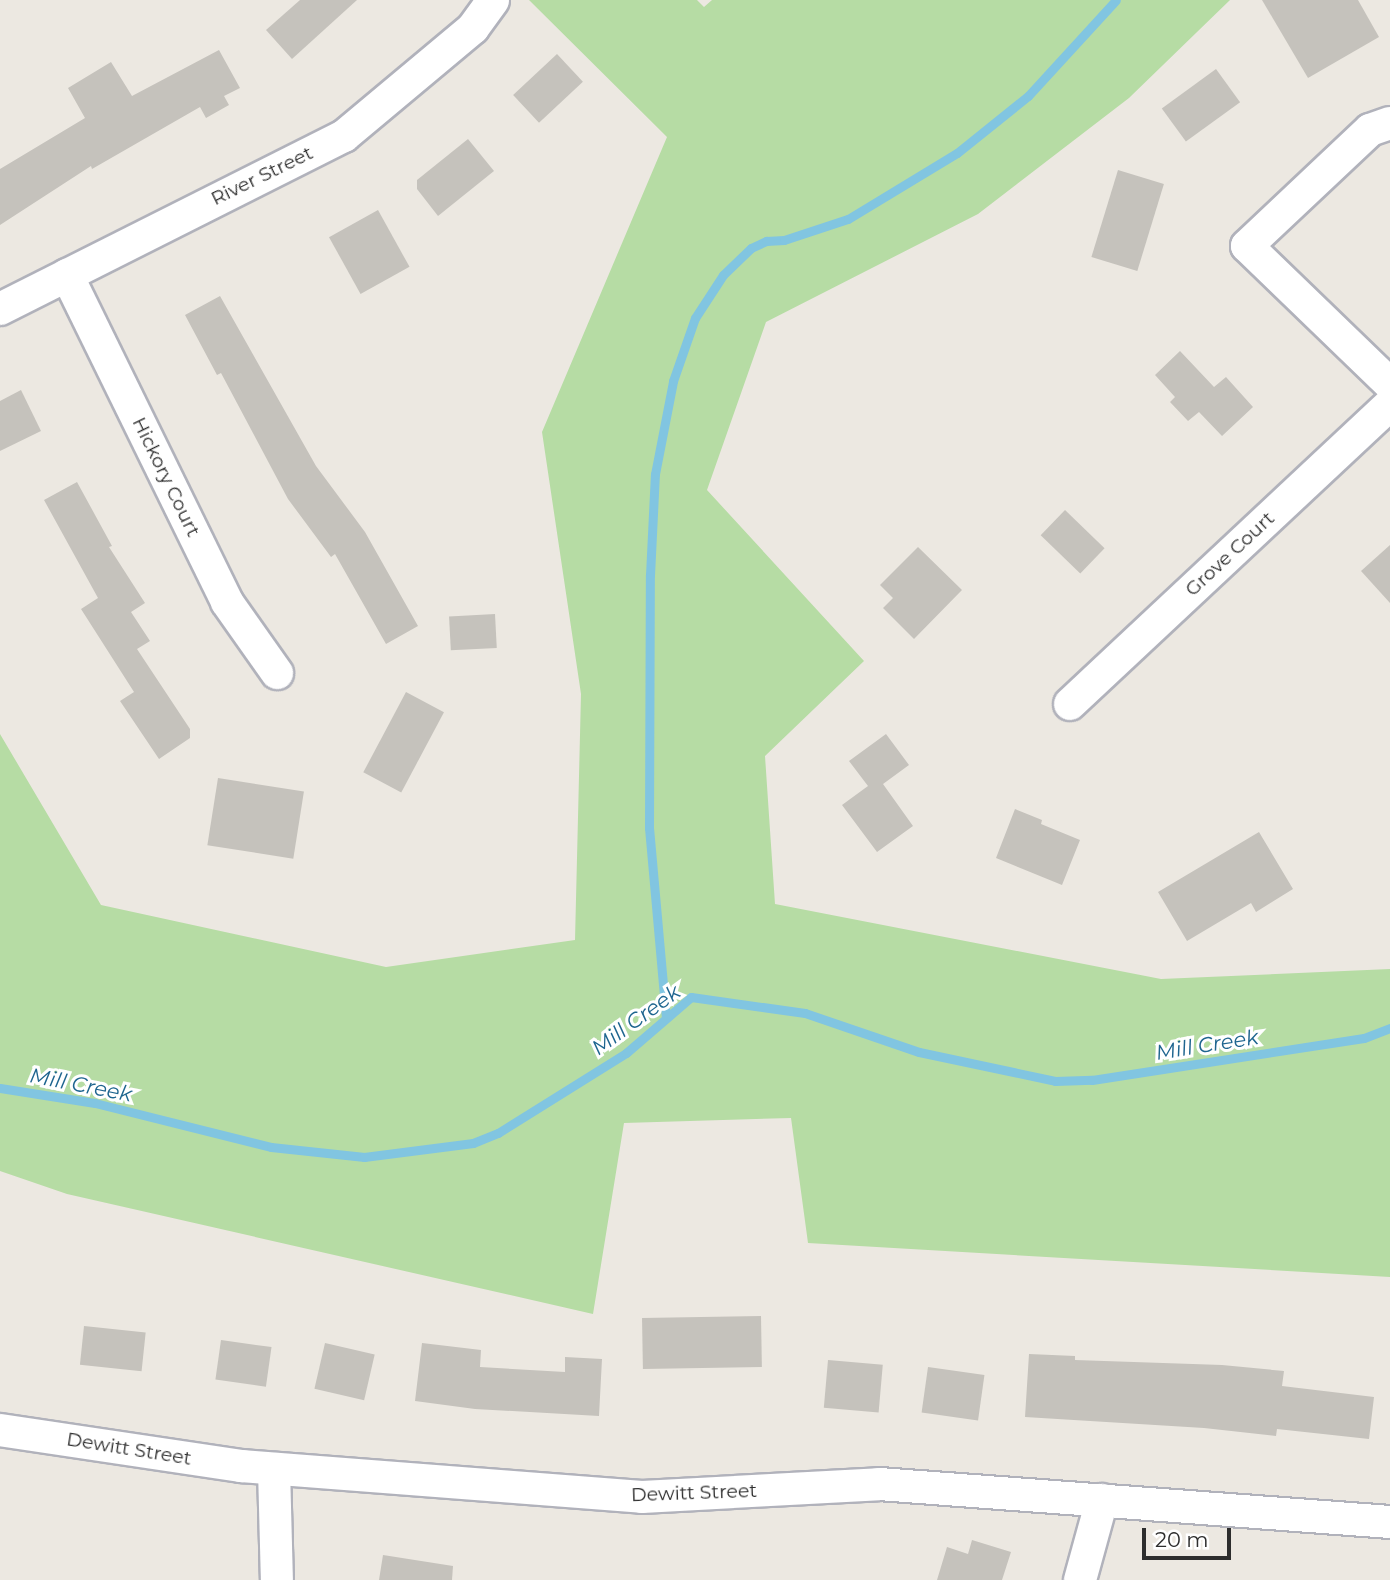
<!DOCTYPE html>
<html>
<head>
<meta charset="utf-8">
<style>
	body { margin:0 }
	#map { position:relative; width:1390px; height:1580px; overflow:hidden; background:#ece8e1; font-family:Montserrat,sans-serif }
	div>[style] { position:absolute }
	.green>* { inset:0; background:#b6dca4 }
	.stream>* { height:9px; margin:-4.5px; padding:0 4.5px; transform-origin:4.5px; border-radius:4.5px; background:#81c5e1 }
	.building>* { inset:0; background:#c5c2bc; transform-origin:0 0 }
	.roads { filter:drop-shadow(2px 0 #b1b2bb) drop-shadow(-2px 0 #b1b2bb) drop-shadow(0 2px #b1b2bb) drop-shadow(0 -2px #b1b2bb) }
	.minor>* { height:32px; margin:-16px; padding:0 16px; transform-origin:16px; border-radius:16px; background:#fff }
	span { translate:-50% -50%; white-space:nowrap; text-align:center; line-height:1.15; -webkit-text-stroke:6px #fff; paint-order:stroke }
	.street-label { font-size:19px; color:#2d2d2d }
	.water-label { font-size:21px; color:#1e658f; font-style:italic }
	.scale { position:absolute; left:1142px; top:1528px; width:89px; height:32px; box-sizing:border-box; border:4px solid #2d2d2d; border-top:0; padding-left:9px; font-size:21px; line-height:24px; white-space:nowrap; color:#2d2d2d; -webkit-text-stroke:5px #fff; paint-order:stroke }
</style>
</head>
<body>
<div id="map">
	<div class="green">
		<i style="clip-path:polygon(529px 0,697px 0,704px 7px,712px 0,1230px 0,1129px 98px,978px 214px,766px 322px,707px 490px,864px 661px,765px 756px,775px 904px,1161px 979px,1390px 969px,1390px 1277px,808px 1243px,791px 1118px,624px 1123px,593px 1314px,67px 1194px,0 1171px,0 734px,101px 905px,386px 967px,575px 940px,581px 694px,542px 432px,667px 137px)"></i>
	</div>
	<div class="stream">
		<i style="left:666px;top:1018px;width:191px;rotate:-95.1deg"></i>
		<i style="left:649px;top:828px;width:253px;rotate:-89.8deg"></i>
		<i style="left:650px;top:575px;width:101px;rotate:-87.2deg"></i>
		<i style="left:655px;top:474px;width:95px;rotate:-79deg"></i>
		<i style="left:673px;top:381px;width:67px;rotate:-70.8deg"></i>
		<i style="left:695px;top:318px;width:51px;rotate:-56.9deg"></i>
		<i style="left:723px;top:275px;width:39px;rotate:-44deg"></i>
		<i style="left:751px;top:248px;width:17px;rotate:-25deg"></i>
		<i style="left:766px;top:241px;width:18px;rotate:-3deg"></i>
		<i style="left:784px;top:240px;width:67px;rotate:-18.2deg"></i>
		<i style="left:848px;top:219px;width:127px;rotate:-31.2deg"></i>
		<i style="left:957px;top:153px;width:91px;rotate:-38.8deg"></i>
		<i style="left:1028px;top:96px;width:130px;rotate:-47.5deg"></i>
		<i style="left:0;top:1088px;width:96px;rotate:9deg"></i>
		<i style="left:95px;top:1103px;width:181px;rotate:14deg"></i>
		<i style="left:271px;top:1147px;width:94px;rotate:6.1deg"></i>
		<i style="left:364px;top:1157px;width:110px;rotate:-7.3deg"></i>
		<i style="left:473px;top:1143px;width:27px;rotate:-22deg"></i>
		<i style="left:498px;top:1133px;width:151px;rotate:-32deg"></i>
		<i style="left:626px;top:1053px;width:86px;rotate:-40.7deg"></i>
		<i style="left:691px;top:997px;width:115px;rotate:8deg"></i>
		<i style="left:805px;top:1013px;width:120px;rotate:18.9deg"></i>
		<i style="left:919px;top:1052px;width:139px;rotate:12deg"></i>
		<i style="left:1055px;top:1081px;width:37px;rotate:-2deg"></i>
		<i style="left:1092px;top:1080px;width:275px;rotate:-8.8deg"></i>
		<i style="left:1364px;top:1038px;width:28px;rotate:-21deg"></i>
	</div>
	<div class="building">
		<i style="clip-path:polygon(300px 0,357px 0,292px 59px,266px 30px)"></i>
		<i style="clip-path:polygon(1262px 0,1358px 0,1379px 37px,1308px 78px)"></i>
		<i style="clip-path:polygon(219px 50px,240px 88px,224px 96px,229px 105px,206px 118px,200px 107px,92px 169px,91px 166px,0 225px,0 169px,85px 118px,68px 88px,111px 62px,132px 96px)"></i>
		<i style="left:557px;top:54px;width:38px;height:60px;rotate:47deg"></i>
		<i style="left:1216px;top:69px;width:41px;height:67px;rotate:54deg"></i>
		<i style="clip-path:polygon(468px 139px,494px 171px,438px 216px,417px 189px,417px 180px)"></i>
		<i style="left:1118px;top:170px;width:48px;height:91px;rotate:17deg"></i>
		<i style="left:378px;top:210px;width:65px;height:56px;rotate:61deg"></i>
		<i style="clip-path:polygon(220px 296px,316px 466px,365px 532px,418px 626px,386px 644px,335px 554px,331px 557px,288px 499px,221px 373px,217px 375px,185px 315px)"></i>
		<i style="clip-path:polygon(1180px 351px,1214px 387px,1226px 377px,1253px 407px,1222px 436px,1199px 412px,1188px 421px,1170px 402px,1175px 397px,1155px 375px)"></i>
		<i style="clip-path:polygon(21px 390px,41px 431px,0 451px,0 401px)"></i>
		<i style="clip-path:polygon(77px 482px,112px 546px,109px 547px,145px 603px,131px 612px,150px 641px,137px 649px,190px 729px,190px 738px,159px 759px,120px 701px,134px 692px,81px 609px,98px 598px,44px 500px)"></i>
		<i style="left:1065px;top:510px;width:55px;height:35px;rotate:44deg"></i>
		<i style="clip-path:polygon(1390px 545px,1390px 603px,1361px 571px)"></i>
		<i style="clip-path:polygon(918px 547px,962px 590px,914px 639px,883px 608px,893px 598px,880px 585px)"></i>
		<i style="left:495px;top:614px;width:34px;height:46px;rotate:87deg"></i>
		<i style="left:406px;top:692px;width:43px;height:91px;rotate:28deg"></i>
		<i style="clip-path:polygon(886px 734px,909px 765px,883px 784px,913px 826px,877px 852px,842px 805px,868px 786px,849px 761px)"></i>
		<i style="left:218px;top:778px;width:87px;height:68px;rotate:9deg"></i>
		<i style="clip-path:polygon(1015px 809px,1042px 820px,1041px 824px,1080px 840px,1062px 885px,996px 858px)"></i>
		<i style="clip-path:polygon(1259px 832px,1293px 889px,1256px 912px,1251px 903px,1187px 941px,1158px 892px)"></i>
		<i style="left:761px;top:1316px;width:51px;height:119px;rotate:89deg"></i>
		<i style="left:84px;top:1326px;width:62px;height:39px;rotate:6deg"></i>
		<i style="left:221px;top:1340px;width:51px;height:40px;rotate:8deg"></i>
		<i style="left:325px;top:1343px;width:51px;height:47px;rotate:13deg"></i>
		<i style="clip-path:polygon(422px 1343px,481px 1350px,480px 1367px,565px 1372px,565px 1357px,602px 1359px,599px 1416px,475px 1409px,415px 1401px)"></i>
		<i style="clip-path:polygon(1029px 1354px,1075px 1356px,1075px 1360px,1222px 1365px,1284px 1371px,1282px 1386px,1374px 1397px,1369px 1439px,1277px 1429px,1276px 1436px,1204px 1428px,1025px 1417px)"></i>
		<i style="left:828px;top:1360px;width:55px;height:48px;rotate:5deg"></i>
		<i style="left:928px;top:1367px;width:57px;height:46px;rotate:8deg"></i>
		<i style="clip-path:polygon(972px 1540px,1011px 1552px,1002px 1580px,937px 1580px,947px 1547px,968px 1554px)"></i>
		<i style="clip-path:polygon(383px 1555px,453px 1566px,452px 1580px,379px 1580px)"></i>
	</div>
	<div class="roads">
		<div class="minor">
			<i style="left:1390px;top:123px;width:21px;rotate:161deg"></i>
			<i style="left:1370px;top:130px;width:169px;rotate:136.7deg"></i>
			<i style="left:1247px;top:246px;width:199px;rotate:44deg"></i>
			<i style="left:67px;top:275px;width:364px;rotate:63.9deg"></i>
			<i style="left:227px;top:602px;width:87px;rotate:54.8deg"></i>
			<i style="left:0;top:309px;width:385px;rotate:-26.7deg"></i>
			<i style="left:344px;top:136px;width:168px;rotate:-39.9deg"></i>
			<i style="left:473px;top:28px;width:34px;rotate:-54deg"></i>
			<i style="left:1070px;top:704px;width:438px;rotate:-43.1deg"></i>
			<i style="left:0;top:1430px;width:244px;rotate:8.5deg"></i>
			<i style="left:241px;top:1466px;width:402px;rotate:4.4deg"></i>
			<i style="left:642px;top:1497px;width:237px;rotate:-3.1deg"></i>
			<i style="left:879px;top:1484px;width:512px;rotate:4.25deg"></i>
			<i style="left:274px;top:1469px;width:111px;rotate:88.5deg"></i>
			<i style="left:1080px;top:1580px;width:83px;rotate:-74.6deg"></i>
		</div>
	</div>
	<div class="street-label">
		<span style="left:262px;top:176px;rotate:-26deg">River Street</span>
		<span style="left:166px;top:477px;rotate:64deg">Hickory Court</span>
		<span style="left:1230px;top:554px;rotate:-43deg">Grove Court</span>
		<span style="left:129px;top:1449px;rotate:9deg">Dewitt Street</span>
		<span style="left:694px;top:1493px;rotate:-2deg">Dewitt Street</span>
	</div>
	<div class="water-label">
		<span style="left:636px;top:1020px;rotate:-36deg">Mill Creek</span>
		<span style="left:1207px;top:1045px;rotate:-9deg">Mill Creek</span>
		<span style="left:81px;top:1085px;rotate:11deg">Mill Creek</span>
	</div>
	<div class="scale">20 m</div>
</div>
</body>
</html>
